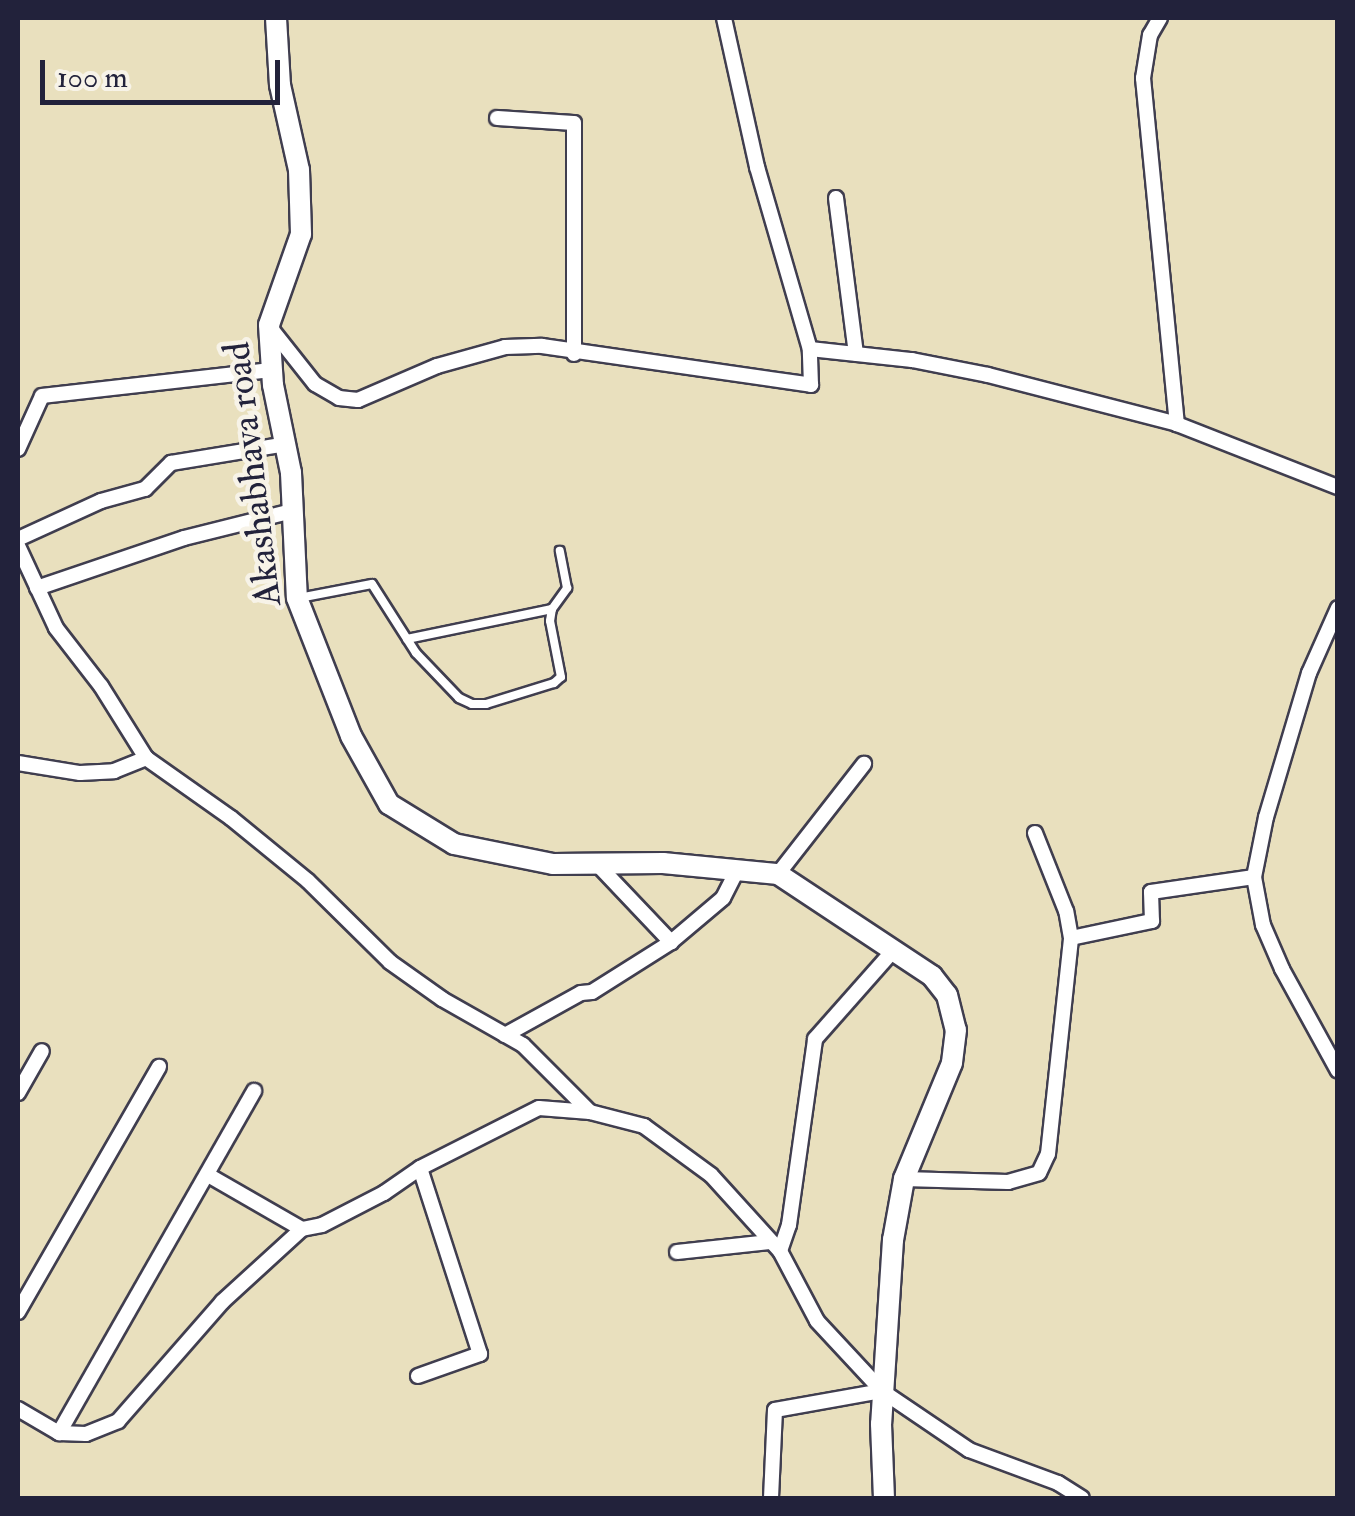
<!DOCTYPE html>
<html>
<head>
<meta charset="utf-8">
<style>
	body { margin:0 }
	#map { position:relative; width:1355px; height:1516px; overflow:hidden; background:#e9e0be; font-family:"IM FELL Double Pica",serif }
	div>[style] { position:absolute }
	.roads { filter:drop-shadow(2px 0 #403e4f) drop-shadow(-2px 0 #403e4f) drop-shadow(0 2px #403e4f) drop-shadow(0 -2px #403e4f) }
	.lane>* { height:8px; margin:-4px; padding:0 4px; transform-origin:4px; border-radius:4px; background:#fff }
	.street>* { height:14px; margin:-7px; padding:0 7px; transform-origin:7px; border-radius:7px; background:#fff }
	.secondary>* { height:20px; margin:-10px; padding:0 10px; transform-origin:10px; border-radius:10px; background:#fff }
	span { translate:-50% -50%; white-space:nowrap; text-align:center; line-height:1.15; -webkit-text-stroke:9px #f7f3e8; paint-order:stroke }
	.street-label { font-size:38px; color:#22223b }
	.frame { position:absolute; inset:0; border:20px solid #22223b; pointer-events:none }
	.scale { position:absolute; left:40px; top:60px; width:240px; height:45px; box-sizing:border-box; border:5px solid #22223b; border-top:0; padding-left:12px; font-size:30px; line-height:35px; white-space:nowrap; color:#22223b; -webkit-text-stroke:8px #f7f3e8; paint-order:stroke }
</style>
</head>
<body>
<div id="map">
	<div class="roads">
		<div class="lane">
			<i style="left:299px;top:598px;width:74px;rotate:-10.9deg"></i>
			<i style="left:372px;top:584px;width:82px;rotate:57.5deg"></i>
			<i style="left:416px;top:653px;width:62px;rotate:46.3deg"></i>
			<i style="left:459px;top:698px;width:14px;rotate:25deg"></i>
			<i style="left:472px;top:704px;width:14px"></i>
			<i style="left:486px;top:704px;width:71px;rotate:-17.2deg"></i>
			<i style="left:554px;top:683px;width:9px;rotate:-41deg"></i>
			<i style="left:561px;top:677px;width:57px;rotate:-101.1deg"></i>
			<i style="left:550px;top:621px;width:12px;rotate:-81deg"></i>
			<i style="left:552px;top:609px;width:26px;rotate:-54deg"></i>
			<i style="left:567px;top:588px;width:38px;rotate:-101deg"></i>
			<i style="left:407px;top:639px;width:148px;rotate:-11.7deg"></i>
		</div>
		<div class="street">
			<i style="left:724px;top:18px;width:153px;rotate:77.5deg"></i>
			<i style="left:757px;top:167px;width:190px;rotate:73.8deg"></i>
			<i style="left:1160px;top:18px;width:20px;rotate:120deg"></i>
			<i style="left:1150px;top:35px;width:44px;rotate:99.2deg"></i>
			<i style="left:1143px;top:78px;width:348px;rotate:84.4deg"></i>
			<i style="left:1177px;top:424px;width:173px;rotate:21.4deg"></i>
			<i style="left:497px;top:118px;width:77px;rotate:3.7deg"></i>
			<i style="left:574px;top:123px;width:231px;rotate:90deg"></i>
			<i style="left:836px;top:198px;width:157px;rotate:82.7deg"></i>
			<i style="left:269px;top:326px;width:74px;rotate:51.6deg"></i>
			<i style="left:315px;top:384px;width:28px;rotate:30deg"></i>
			<i style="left:339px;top:398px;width:19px;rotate:6deg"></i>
			<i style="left:358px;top:400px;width:86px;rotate:-23.3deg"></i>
			<i style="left:437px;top:366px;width:71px;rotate:-15.6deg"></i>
			<i style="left:505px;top:347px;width:37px;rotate:-2deg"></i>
			<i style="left:542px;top:346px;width:272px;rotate:8.2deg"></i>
			<i style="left:811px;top:385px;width:36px;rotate:-92deg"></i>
			<i style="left:810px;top:349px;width:103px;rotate:6.2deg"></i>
			<i style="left:912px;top:360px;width:77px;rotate:11.2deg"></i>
			<i style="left:988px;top:375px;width:195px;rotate:14.5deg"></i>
			<i style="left:18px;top:449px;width:58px;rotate:-65.6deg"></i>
			<i style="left:42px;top:396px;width:230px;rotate:-6.5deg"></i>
			<i style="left:18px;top:539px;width:91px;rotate:-24.6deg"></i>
			<i style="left:101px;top:501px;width:46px;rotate:-15.3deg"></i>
			<i style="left:145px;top:489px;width:37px;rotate:-45deg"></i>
			<i style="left:171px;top:463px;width:118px;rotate:-9.3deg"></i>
			<i style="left:18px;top:546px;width:90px;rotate:65.1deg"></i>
			<i style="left:56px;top:628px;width:73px;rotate:52.2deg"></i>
			<i style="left:101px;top:686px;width:85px;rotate:58deg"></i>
			<i style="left:146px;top:758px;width:104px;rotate:35.2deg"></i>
			<i style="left:231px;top:818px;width:99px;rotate:39.3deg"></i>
			<i style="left:308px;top:881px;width:115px;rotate:44.6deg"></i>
			<i style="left:390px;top:962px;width:64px;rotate:35.4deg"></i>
			<i style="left:442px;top:999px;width:93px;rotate:29.6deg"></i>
			<i style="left:523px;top:1045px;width:95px;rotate:45deg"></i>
			<i style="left:37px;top:588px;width:155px;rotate:-18.8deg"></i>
			<i style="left:184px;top:538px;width:111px;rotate:-14deg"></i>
			<i style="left:1338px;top:608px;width:71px;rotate:114deg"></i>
			<i style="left:1309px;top:673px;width:150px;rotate:106.6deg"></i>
			<i style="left:1266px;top:817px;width:61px;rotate:101.3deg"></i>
			<i style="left:1254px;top:877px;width:49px;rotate:79.4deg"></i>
			<i style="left:1263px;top:925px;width:48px;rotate:66.6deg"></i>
			<i style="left:1282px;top:969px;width:116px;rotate:61.2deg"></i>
			<i style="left:18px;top:763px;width:63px;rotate:9.2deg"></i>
			<i style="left:80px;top:773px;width:34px;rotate:-3deg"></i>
			<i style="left:114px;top:771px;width:35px;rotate:-22deg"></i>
			<i style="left:597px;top:864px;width:108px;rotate:46.5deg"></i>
			<i style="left:778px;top:874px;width:140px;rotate:-52deg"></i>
			<i style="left:1071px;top:938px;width:83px;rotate:-11.9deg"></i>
			<i style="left:1152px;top:921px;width:29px;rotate:-92deg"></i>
			<i style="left:1151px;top:892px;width:104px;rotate:-8.3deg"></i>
			<i style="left:505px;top:1035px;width:87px;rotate:-28.9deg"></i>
			<i style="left:581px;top:993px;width:11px;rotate:-5deg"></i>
			<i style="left:592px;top:992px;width:93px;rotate:-32.3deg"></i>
			<i style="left:671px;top:942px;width:68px;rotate:-40.2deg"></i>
			<i style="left:723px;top:898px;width:31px;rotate:-63deg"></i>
			<i style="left:18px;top:1093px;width:48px;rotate:-60.3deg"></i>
			<i style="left:208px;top:1175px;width:108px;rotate:29.9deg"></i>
			<i style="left:904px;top:1179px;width:104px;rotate:1.7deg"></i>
			<i style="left:1008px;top:1182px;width:32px;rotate:-16deg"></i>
			<i style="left:1039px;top:1173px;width:21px;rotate:-65deg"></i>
			<i style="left:1048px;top:1154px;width:217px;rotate:-83.9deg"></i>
			<i style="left:1071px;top:938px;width:27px;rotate:-100deg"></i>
			<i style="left:1066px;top:911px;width:84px;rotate:-111.7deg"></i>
			<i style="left:780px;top:1251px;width:28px;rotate:-71deg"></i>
			<i style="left:789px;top:1225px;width:188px;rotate:-82deg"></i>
			<i style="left:815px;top:1039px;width:116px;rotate:-48.5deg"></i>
			<i style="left:677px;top:1252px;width:93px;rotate:-6.2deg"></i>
			<i style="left:18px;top:1312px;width:283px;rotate:-60.1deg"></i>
			<i style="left:418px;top:1376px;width:66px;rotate:-19.5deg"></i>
			<i style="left:480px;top:1354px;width:195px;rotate:-107.9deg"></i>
			<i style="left:18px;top:1409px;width:48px;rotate:30.3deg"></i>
			<i style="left:59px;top:1433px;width:27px;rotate:2deg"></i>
			<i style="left:86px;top:1434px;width:35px;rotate:-22deg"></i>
			<i style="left:118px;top:1421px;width:158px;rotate:-48.8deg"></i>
			<i style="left:222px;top:1302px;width:108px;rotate:-42.4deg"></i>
			<i style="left:302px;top:1229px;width:20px;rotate:-11deg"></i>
			<i style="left:322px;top:1225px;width:70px;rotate:-27.3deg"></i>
			<i style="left:384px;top:1193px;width:44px;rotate:-34.8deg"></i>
			<i style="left:420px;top:1168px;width:133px;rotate:-26.8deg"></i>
			<i style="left:539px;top:1108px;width:51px;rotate:4.5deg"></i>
			<i style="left:590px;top:1112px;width:56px;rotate:14.5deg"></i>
			<i style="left:644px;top:1126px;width:83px;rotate:36.2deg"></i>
			<i style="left:711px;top:1175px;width:103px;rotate:47.8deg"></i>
			<i style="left:780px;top:1251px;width:79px;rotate:62.1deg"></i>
			<i style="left:817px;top:1321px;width:96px;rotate:47.1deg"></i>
			<i style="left:882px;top:1391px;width:105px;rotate:34.1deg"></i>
			<i style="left:969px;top:1450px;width:95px;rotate:20.3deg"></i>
			<i style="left:1058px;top:1483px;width:28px;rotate:32deg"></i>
			<i style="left:59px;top:1433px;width:394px;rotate:-60.3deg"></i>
			<i style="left:771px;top:1498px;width:88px;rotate:-87.4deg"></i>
			<i style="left:775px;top:1410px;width:109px;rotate:-10.1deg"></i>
		</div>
		<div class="secondary">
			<i style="left:276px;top:18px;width:67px;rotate:86.6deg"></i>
			<i style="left:280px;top:85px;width:87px;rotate:77.4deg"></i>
			<i style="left:299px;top:170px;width:64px;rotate:88.2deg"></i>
			<i style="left:301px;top:234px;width:96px;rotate:109.4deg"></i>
			<i style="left:269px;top:325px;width:60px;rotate:86.2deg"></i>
			<i style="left:273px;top:385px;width:90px;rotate:78.4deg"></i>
			<i style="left:291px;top:473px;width:125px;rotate:87.3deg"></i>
			<i style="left:297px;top:598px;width:148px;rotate:68.6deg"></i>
			<i style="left:351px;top:736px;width:78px;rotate:60.8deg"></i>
			<i style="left:389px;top:804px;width:76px;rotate:31.6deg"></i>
			<i style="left:454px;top:844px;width:101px;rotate:11.4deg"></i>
			<i style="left:553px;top:864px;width:110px;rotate:-0.5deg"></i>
			<i style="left:663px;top:863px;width:116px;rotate:5.5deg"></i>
			<i style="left:778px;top:874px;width:185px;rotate:33.5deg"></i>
			<i style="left:932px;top:976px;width:24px;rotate:52deg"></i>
			<i style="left:947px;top:995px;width:36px;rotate:76deg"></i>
			<i style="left:956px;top:1030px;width:33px;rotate:97deg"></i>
			<i style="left:952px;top:1063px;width:126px;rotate:112.5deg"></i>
			<i style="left:904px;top:1179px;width:62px;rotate:100.2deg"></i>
			<i style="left:893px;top:1240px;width:184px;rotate:93.7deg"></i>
			<i style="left:881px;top:1424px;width:74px;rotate:87.7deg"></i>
		</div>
	</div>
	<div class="street-label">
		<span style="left:253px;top:474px;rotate:-97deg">Akashabhava road</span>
	</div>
	<div class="frame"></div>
	<div class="scale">100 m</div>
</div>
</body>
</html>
